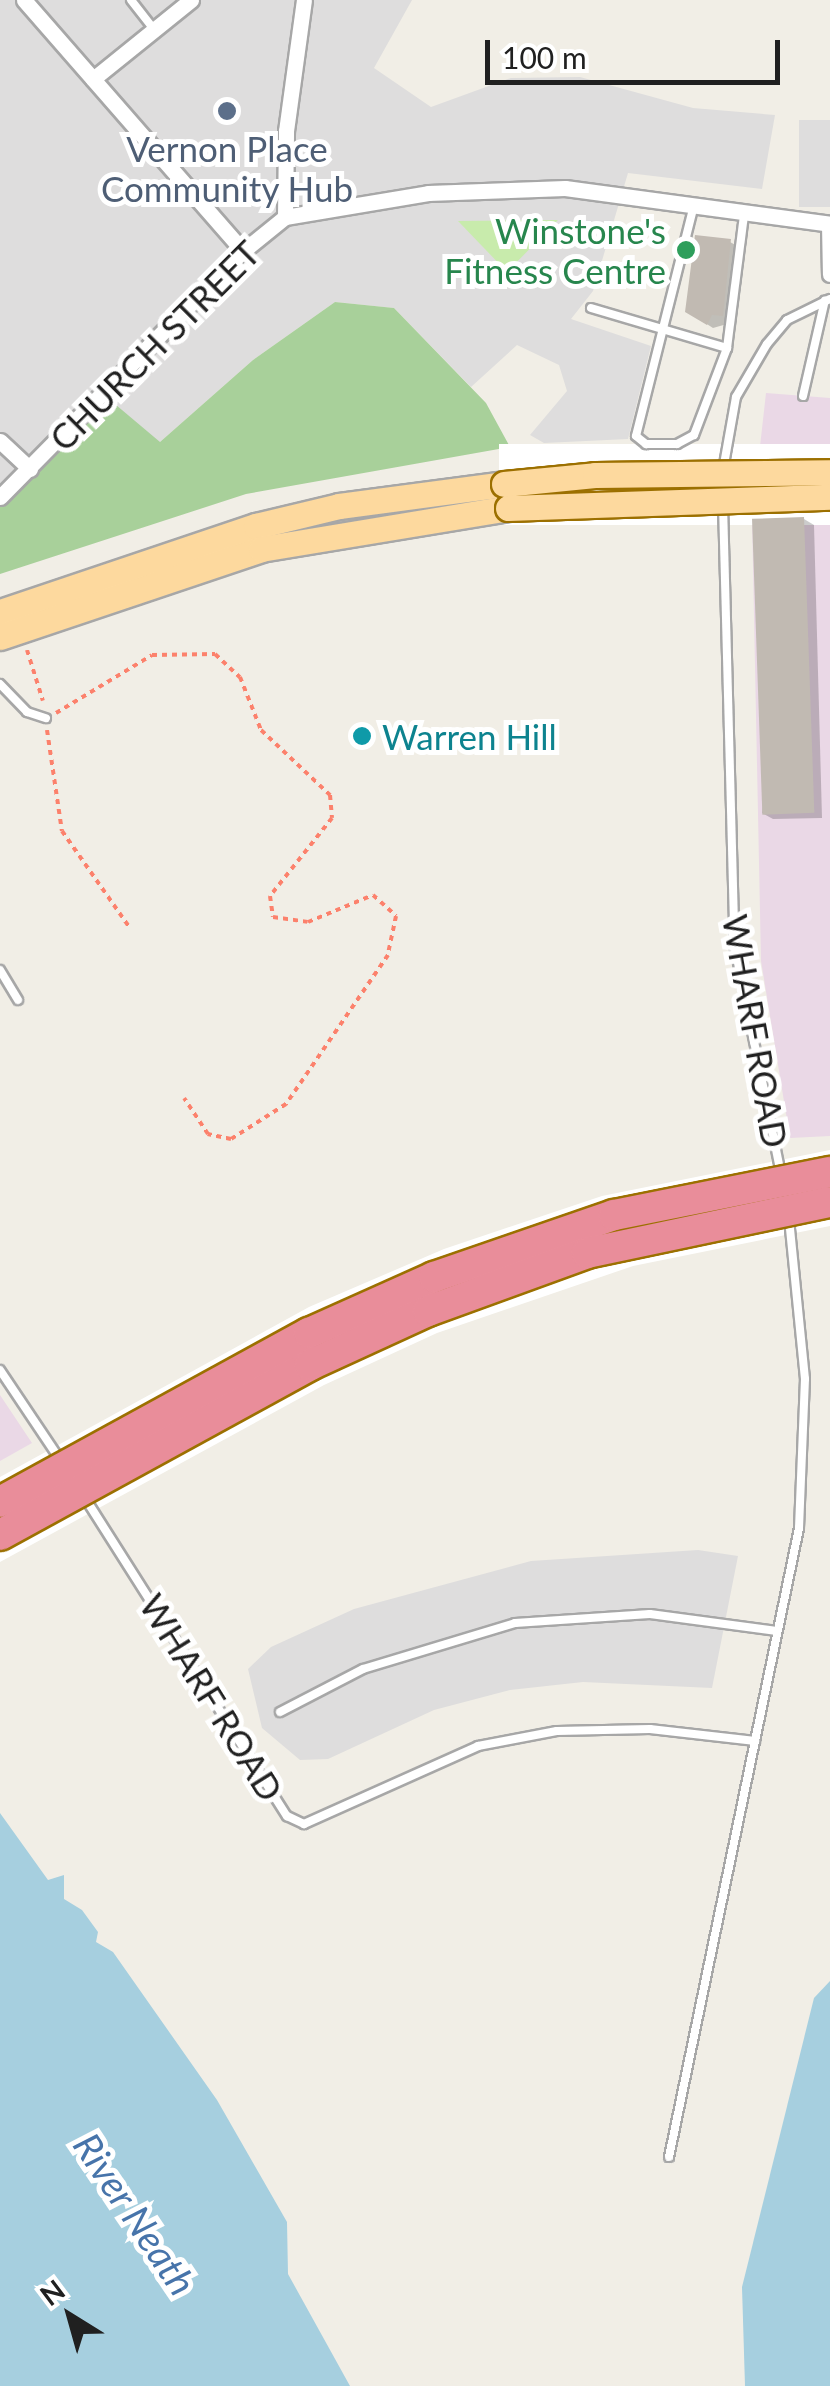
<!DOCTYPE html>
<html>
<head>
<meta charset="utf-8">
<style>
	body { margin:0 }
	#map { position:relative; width:830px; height:2386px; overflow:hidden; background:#f1eee6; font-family:Lato,sans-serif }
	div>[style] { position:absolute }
	.residential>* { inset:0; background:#dedddd; transform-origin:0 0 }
	.industrial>* { inset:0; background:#ead8e6 }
	.grass>* { inset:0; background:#c8ebac }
	.forest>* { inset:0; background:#a8d09a }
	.water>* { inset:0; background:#a6cfdf }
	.pier>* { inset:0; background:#fff; transform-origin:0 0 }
	.shadow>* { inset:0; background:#0003 }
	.building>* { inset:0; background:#c1bab2; transform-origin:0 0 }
	.path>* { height:4px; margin-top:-2px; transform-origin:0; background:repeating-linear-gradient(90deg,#fc816c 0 5px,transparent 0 10px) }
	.roads { filter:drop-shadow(2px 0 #a7a7a7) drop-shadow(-2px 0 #a7a7a7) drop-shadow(0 2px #a7a7a7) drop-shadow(0 -2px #a7a7a7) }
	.service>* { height:8px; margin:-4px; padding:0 4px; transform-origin:4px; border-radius:4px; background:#fff }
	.minor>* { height:15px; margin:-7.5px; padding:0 7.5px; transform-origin:7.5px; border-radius:7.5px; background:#fff }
	.primary>* { height:25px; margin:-12.5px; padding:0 12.5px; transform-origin:12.5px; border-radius:12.5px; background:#fdd99e }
	.bridges { filter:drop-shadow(2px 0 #9c7000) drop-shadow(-2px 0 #9c7000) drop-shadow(0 2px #9c7000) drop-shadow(0 -2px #9c7000) }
	.primary-bridge>* { height:25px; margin:-12.5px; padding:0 12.5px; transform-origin:12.5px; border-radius:12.5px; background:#fdd99e }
	.motorway-bridge>* { height:30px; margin:-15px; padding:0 15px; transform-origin:15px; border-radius:15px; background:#e98d9a }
	.dots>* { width:28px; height:28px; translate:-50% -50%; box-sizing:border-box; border:5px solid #fff; border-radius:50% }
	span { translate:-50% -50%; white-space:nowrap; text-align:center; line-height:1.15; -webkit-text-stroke:10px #fff; paint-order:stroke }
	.service-label { font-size:35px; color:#4e5e75 }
	.leisure-label { font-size:35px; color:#27864d }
	.right { translate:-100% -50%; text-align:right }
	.street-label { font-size:35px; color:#202020 }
	.culture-label { font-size:35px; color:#0d838f }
	.left { translate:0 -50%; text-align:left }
	.water-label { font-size:38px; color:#4774aa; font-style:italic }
	.north { position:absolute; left:20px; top:2266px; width:100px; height:100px; -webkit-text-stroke:8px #fff; paint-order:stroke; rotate:323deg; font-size:28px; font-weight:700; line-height:40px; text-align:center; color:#202020 }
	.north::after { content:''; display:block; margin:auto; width:35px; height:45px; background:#202020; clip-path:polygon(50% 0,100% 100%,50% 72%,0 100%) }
	.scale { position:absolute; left:485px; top:40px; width:295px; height:45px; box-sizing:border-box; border:5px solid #202020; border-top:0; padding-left:12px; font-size:30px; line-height:35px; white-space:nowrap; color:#202020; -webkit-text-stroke:8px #fff; paint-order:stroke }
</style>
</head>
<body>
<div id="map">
	<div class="residential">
		<i style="clip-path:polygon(0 0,412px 0,374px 68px,431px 107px,511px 78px,580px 77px,693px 108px,775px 115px,762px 189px,628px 173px,593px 291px,571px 319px,651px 346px,628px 439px,544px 443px,530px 435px,567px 391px,559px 365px,517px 345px,471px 387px,394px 308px,335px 302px,253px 360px,160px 442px,0 497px)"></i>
		<i style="left:830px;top:120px;width:87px;height:31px;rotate:90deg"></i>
		<i style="clip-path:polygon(698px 1550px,738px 1556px,712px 1688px,583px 1682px,510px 1690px,434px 1710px,328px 1759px,300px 1760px,262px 1728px,248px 1669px,271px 1647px,354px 1609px,531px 1561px)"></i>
	</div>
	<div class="industrial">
		<i style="clip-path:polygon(766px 393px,830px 398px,830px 1136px,790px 1138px,761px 961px,752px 518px)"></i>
		<i style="clip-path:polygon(0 1395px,32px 1443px,0 1461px)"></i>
	</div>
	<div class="grass">
		<i style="clip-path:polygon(558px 220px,507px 272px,458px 221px)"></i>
	</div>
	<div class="forest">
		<i style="clip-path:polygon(335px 302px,394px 308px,486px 403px,510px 447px,246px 494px,0 574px,0 497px,103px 394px,160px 442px,253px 360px)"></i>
	</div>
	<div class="water">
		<i style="clip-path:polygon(0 1813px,48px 1880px,64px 1875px,64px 1899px,82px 1910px,98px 1932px,96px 1942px,113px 1952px,217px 2100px,287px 2222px,288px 2274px,350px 2386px,0 2386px)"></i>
		<i style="clip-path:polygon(830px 1981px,830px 2386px,745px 2386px,742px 2287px,814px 1998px)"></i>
	</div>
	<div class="pier">
		<i style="left:830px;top:444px;width:81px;height:331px;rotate:90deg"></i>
		<i style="clip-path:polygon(830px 1150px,830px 1226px,633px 1266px,437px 1333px,324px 1385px,0 1562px,0 1477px,309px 1307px,444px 1249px,602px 1196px)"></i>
	</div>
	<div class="shadow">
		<i style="clip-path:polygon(730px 242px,741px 248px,734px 322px,713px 328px,702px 321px)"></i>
		<i style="clip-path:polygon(804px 519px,814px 525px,822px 818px,773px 819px,762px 813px)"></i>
	</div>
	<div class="building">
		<i style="clip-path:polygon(695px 235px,731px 239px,723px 316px,712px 315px,707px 325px,685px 312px)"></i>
		<i style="left:804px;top:517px;width:296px;height:52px;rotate:88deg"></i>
	</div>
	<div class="path">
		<i style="left:27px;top:650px;width:53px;rotate:72.6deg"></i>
		<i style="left:56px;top:713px;width:112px;rotate:-31.1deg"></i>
		<i style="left:152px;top:655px;width:63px;rotate:-0.9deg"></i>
		<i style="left:215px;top:654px;width:34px;rotate:43deg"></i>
		<i style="left:240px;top:677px;width:57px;rotate:68.4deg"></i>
		<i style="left:261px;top:730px;width:95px;rotate:43.3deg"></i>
		<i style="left:330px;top:795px;width:23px;rotate:85deg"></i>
		<i style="left:332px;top:818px;width:100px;rotate:128.5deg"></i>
		<i style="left:270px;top:896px;width:21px;rotate:82deg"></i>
		<i style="left:273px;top:917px;width:35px;rotate:8deg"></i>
		<i style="left:308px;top:922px;width:70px;rotate:-22.6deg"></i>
		<i style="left:373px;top:895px;width:31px;rotate:42deg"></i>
		<i style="left:396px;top:916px;width:40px;rotate:102deg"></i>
		<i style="left:388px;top:955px;width:181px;rotate:124.4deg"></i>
		<i style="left:286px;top:1104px;width:65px;rotate:147.5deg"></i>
		<i style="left:231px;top:1139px;width:24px;rotate:-168deg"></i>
		<i style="left:208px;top:1134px;width:43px;rotate:-123.7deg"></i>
		<i style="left:47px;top:730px;width:102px;rotate:81.6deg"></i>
		<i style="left:62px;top:831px;width:118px;rotate:55deg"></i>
	</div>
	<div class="roads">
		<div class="service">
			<i style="left:131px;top:0;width:37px;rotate:52deg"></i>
			<i style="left:694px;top:205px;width:238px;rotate:104.1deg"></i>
			<i style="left:636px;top:436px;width:13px;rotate:39deg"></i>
			<i style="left:646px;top:444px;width:31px"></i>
			<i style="left:677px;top:444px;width:19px;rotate:-28deg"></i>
			<i style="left:694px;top:435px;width:93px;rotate:-69.2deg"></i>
			<i style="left:727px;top:348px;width:134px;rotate:-82.7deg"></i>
			<i style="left:591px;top:308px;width:142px;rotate:16.4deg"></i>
			<i style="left:803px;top:396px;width:98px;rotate:-77.1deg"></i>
			<i style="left:723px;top:470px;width:74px;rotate:-79.9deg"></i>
			<i style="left:736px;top:397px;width:61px;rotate:-59.7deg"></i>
			<i style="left:767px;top:344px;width:31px;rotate:-50deg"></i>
			<i style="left:787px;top:320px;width:48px;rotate:-26deg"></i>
			<i style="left:723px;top:504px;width:444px;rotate:88.5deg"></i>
			<i style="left:735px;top:948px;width:232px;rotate:78.5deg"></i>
			<i style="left:0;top:684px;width:39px;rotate:46deg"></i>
			<i style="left:27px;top:712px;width:20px;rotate:18deg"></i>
			<i style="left:0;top:970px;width:35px;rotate:59deg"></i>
			<i style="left:0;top:1370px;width:110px;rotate:56.2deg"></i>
			<i style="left:85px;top:1498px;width:377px;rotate:57.6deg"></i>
			<i style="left:287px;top:1816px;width:19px;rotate:25deg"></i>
			<i style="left:304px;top:1824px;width:191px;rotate:-24.1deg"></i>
			<i style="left:478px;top:1746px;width:80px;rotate:-10.8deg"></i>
			<i style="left:557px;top:1731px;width:93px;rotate:-1.2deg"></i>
			<i style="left:650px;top:1729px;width:106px;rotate:6.5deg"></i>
			<i style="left:280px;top:1712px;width:93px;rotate:-27.4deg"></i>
			<i style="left:363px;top:1669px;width:159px;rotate:-16.8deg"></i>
			<i style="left:515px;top:1623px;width:135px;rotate:-3.8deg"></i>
			<i style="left:650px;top:1614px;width:128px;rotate:7.6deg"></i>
			<i style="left:669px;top:2157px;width:642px;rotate:-78.32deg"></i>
			<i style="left:799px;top:1528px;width:149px;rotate:-87.7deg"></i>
			<i style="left:805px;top:1379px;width:161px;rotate:-95.7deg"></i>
		</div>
		<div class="minor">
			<i style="left:24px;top:0;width:333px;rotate:48.9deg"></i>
			<i style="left:93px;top:79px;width:126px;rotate:-38.9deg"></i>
			<i style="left:285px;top:217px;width:86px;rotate:-89.3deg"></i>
			<i style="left:286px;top:131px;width:132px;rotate:-82.2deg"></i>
			<i style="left:829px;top:224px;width:50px;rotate:88.9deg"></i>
			<i style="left:0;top:441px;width:41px;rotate:43deg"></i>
			<i style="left:0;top:497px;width:346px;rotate:-45.4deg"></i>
			<i style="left:243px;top:251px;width:54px;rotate:-39deg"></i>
			<i style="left:285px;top:217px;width:145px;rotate:-9.5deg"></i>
			<i style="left:428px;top:193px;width:137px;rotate:-2.1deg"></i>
			<i style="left:565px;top:188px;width:267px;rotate:7.7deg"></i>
		</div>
		<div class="primary">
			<i style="left:0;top:612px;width:270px;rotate:-18.6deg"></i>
			<i style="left:256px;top:526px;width:85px;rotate:-13.5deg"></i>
			<i style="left:339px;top:506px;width:166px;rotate:-7.6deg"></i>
			<i style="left:0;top:637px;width:275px;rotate:-18.6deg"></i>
			<i style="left:261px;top:549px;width:250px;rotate:-9.4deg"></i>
		</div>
	</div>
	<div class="bridges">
		<div class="primary-bridge">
			<i style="left:504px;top:484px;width:91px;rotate:-5.6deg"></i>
			<i style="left:595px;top:475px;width:235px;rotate:-0.7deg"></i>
			<i style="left:508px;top:508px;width:322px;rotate:-2deg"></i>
		</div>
		<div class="motorway-bridge">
			<i style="left:0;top:1502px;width:352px;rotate:-28.7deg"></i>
			<i style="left:309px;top:1333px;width:137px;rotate:-24.1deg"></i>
			<i style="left:434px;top:1277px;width:190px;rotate:-19deg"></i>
			<i style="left:614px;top:1215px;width:220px;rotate:-11.3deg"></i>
			<i style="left:0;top:1535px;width:354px;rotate:-28.7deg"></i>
			<i style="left:310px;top:1365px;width:130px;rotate:-24.6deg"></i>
			<i style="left:428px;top:1311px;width:169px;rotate:-20deg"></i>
			<i style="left:587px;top:1253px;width:248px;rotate:-11.9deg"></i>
		</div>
	</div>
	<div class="dots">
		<i style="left:227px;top:111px;background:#5c6f8a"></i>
		<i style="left:686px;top:250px;background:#2e9e5b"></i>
		<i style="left:362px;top:736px;background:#0f9aa8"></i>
	</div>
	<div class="service-label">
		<span style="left:227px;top:168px">Vernon Place<br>Community Hub</span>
	</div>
	<div class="leisure-label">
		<span class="right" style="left:666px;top:250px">Winstone's<br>Fitness Centre</span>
	</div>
	<div class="street-label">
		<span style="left:154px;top:345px;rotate:-45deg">CHURCH STREET</span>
		<span style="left:756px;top:1031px;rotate:80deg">WHARF ROAD</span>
		<span style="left:212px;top:1697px;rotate:58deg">WHARF ROAD</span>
	</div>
	<div class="culture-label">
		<span class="left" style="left:382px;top:736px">Warren Hill</span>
	</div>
	<div class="water-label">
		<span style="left:135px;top:2214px;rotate:56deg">River Neath</span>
	</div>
	<div class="north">N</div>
	<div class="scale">100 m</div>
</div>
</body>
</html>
